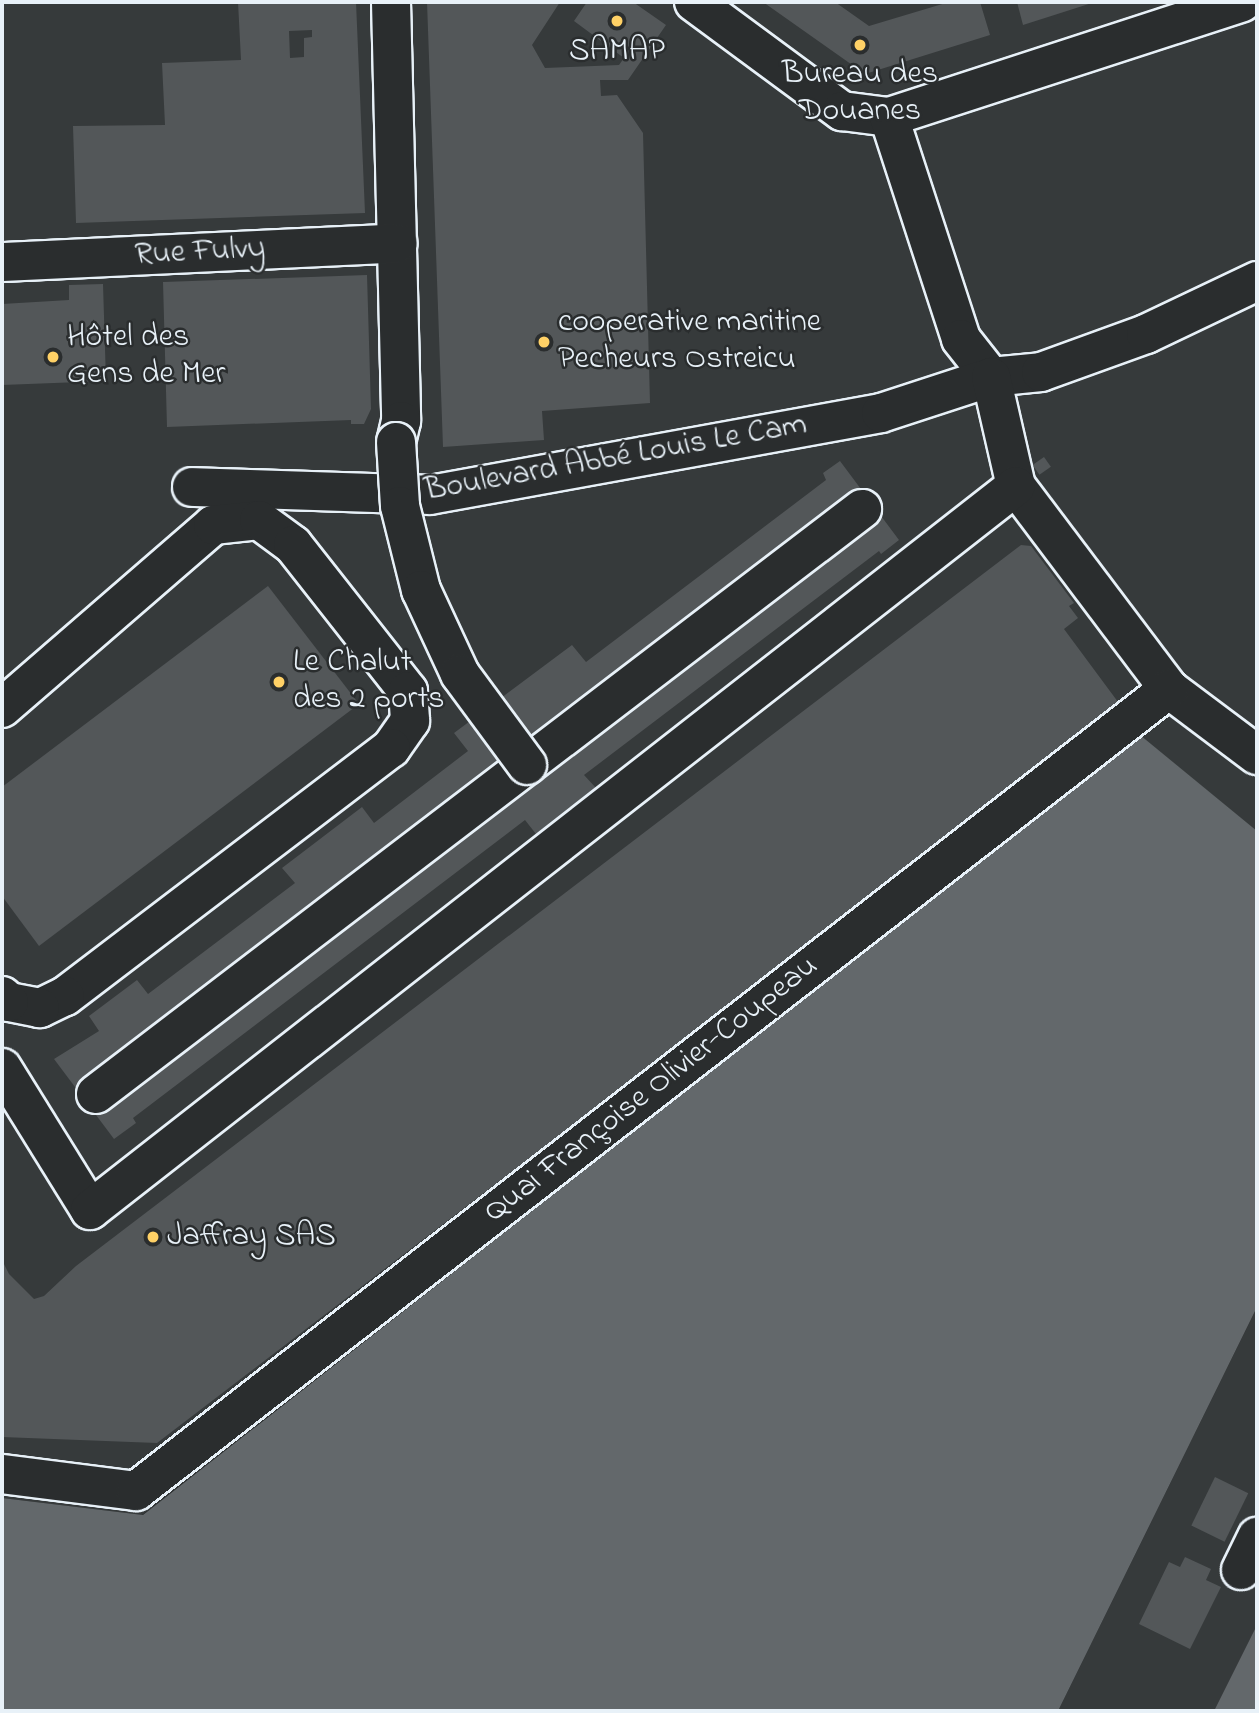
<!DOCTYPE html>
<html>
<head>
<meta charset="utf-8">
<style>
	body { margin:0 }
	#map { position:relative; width:1259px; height:1713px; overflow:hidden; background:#2a2d2e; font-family:"Indie Flower",sans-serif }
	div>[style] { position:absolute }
	.built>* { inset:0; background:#363a3b }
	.water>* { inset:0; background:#63686b }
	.building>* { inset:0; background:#535759; transform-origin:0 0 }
	.roads { filter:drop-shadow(2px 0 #e8f1f8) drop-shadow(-2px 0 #e8f1f8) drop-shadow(0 2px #e8f1f8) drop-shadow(0 -2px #e8f1f8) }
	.minor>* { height:38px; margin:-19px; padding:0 19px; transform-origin:19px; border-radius:19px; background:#2a2d2e }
	.bridges { filter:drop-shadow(2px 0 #e8f1f8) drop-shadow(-2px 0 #e8f1f8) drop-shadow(0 2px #e8f1f8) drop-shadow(0 -2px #e8f1f8) }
	.minor-bridge>* { height:38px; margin:-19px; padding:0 19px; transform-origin:19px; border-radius:19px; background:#2a2d2e }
	.dots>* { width:19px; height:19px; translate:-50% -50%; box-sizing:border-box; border:4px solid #2a2d2e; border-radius:50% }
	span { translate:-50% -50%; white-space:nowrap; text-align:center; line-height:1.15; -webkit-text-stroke:5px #2a2d2e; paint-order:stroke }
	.poi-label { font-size:32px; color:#e8f1f8 }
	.left { translate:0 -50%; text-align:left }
	.street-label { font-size:32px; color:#e8f1f8 }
	.frame { position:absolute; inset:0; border:4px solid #e8f1f8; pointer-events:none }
</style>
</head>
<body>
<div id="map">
	<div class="built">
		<i style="clip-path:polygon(2px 2px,1257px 2px,1257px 831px,1140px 736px,142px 1515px,2px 1498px)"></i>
		<i style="clip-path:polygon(1257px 1307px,1257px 1625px,1214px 1711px,1058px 1711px)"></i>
	</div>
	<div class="water">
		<i style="clip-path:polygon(1140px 735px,1257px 831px,1257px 1307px,1058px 1711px,2px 1711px,2px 1498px,143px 1515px)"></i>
		<i style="clip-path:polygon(1257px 1625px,1257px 1711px,1214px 1711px)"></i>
	</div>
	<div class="building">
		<i style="clip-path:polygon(evenodd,238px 2px,356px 2px,365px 213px,76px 223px,73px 126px,165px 125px,162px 63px,241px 60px,238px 2px,312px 30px,312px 37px,304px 38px,304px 57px,290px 58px,289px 31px,312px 30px)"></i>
		<i style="clip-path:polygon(427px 2px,560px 2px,532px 45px,545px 68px,619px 65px,624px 58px,574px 21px,587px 2px,633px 2px,666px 25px,628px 80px,600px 80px,601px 96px,617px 95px,643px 133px,650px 403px,542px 411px,544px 440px,443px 447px)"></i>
		<i style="clip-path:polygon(763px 2px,835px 2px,869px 26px,949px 2px,980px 2px,990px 35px,865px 74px)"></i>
		<i style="clip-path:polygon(1017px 2px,1095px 2px,1023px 25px)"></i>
		<i style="clip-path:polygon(367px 275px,371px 409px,364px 424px,351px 424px,351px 420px,167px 427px,163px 282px)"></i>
		<i style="clip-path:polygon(103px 284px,106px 381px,2px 385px,2px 304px,69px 300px,69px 285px)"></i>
		<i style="left:1044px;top:457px;width:12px;height:14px;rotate:55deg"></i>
		<i style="clip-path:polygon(840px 461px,899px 540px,881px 554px,879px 551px,584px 775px,596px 788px,536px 834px,525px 820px,133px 1118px,136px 1123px,114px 1139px,54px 1059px,99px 1031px,89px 1016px,137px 980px,148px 994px,295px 883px,282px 868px,362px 807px,374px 823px,468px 751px,454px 733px,572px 645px,586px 662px,826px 480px,823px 473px)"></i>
		<i style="clip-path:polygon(1021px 545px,1031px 546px,1074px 603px,1069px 606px,1078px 618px,1064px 629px,1121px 706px,157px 1443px,2px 1437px,2px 1260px,9px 1274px,34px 1299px,44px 1296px,76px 1266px)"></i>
		<i style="clip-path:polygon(268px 586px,359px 704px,39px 946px,2px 896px,2px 787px)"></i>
		<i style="left:1215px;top:1477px;width:37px;height:54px;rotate:26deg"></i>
		<i style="clip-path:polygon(1185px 1557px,1211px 1569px,1206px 1580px,1221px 1587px,1190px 1649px,1139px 1624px,1169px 1562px,1180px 1567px)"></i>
	</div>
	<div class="roads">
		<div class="minor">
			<i style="left:391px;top:2px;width:419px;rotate:88.6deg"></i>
			<i style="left:401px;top:421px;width:22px;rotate:103deg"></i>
			<i style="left:694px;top:2px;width:184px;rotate:36.4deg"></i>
			<i style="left:842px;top:111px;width:47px;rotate:7.3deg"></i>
			<i style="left:889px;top:117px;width:371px;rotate:-18deg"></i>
			<i style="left:889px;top:117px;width:233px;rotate:72deg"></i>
			<i style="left:961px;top:339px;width:48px;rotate:51.7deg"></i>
			<i style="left:991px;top:377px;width:50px;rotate:-5.7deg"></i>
			<i style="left:1041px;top:372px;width:112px;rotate:-19.9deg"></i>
			<i style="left:1146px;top:334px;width:123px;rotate:-25.5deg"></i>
			<i style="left:2px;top:262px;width:396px;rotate:-2.7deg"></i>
			<i style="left:192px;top:487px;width:238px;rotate:1.9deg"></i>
			<i style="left:430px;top:495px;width:458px;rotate:-10.3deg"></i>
			<i style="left:881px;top:413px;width:116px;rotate:-18.1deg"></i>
			<i style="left:991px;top:377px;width:112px;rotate:77.1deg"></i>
			<i style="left:1016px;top:486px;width:254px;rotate:53deg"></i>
			<i style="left:1169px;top:689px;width:110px;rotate:36.9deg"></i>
			<i style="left:2px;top:708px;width:279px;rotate:-40.9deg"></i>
			<i style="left:213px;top:525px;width:46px;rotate:-6.2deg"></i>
			<i style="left:259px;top:520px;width:42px;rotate:36.3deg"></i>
			<i style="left:293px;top:545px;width:186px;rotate:51.8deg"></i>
			<i style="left:408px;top:691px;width:30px;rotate:86deg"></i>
			<i style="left:410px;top:721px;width:33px;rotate:125deg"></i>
			<i style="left:391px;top:748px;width:410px;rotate:142.7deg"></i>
			<i style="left:65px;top:996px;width:28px;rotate:154deg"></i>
			<i style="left:40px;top:1008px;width:32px;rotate:-169deg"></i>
			<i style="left:9px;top:1002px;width:9px;rotate:-139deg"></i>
			<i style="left:2px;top:1068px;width:167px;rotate:58.2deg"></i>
			<i style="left:90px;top:1210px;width:1175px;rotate:-38.02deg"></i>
			<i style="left:96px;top:1094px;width:964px;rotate:-37.37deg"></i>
			<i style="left:2px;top:1474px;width:135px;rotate:7.2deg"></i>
			<i style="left:136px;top:1491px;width:1308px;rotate:-37.83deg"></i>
			<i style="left:1241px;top:1570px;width:37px;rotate:-64deg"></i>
		</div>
	</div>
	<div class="bridges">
		<div class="minor-bridge">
			<i style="left:396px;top:442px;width:64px;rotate:86.4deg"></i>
			<i style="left:400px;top:506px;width:87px;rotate:76deg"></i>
			<i style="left:421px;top:590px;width:93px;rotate:65.1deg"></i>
			<i style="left:460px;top:674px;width:113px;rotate:53.6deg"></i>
		</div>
	</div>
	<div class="dots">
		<i style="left:617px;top:21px;background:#ffd166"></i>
		<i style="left:860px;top:45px;background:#ffd166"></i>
		<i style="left:544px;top:342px;background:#ffd166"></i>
		<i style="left:53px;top:357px;background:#ffd166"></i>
		<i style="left:279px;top:682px;background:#ffd166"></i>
		<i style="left:153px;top:1237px;background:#ffd166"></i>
	</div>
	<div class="poi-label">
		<span style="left:617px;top:52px">SAMAP</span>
		<span style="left:860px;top:94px">Bureau des<br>Douanes</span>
		<span class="left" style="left:558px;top:342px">cooperative maritine<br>Pecheurs Ostreicu</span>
		<span class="left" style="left:67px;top:357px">Hôtel des<br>Gens de Mer</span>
		<span class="left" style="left:293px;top:682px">Le Chalut<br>des 2 ports</span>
		<span class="left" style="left:167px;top:1237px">Jaffray SAS</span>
	</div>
	<div class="street-label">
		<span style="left:200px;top:253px;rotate:-3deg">Rue Fulvy</span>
		<span style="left:616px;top:459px;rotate:-10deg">Boulevard Abbé Louis Le Cam</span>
		<span style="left:652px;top:1090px;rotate:-38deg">Quai Françoise Olivier-Coupeau</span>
	</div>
	<div class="frame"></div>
</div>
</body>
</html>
